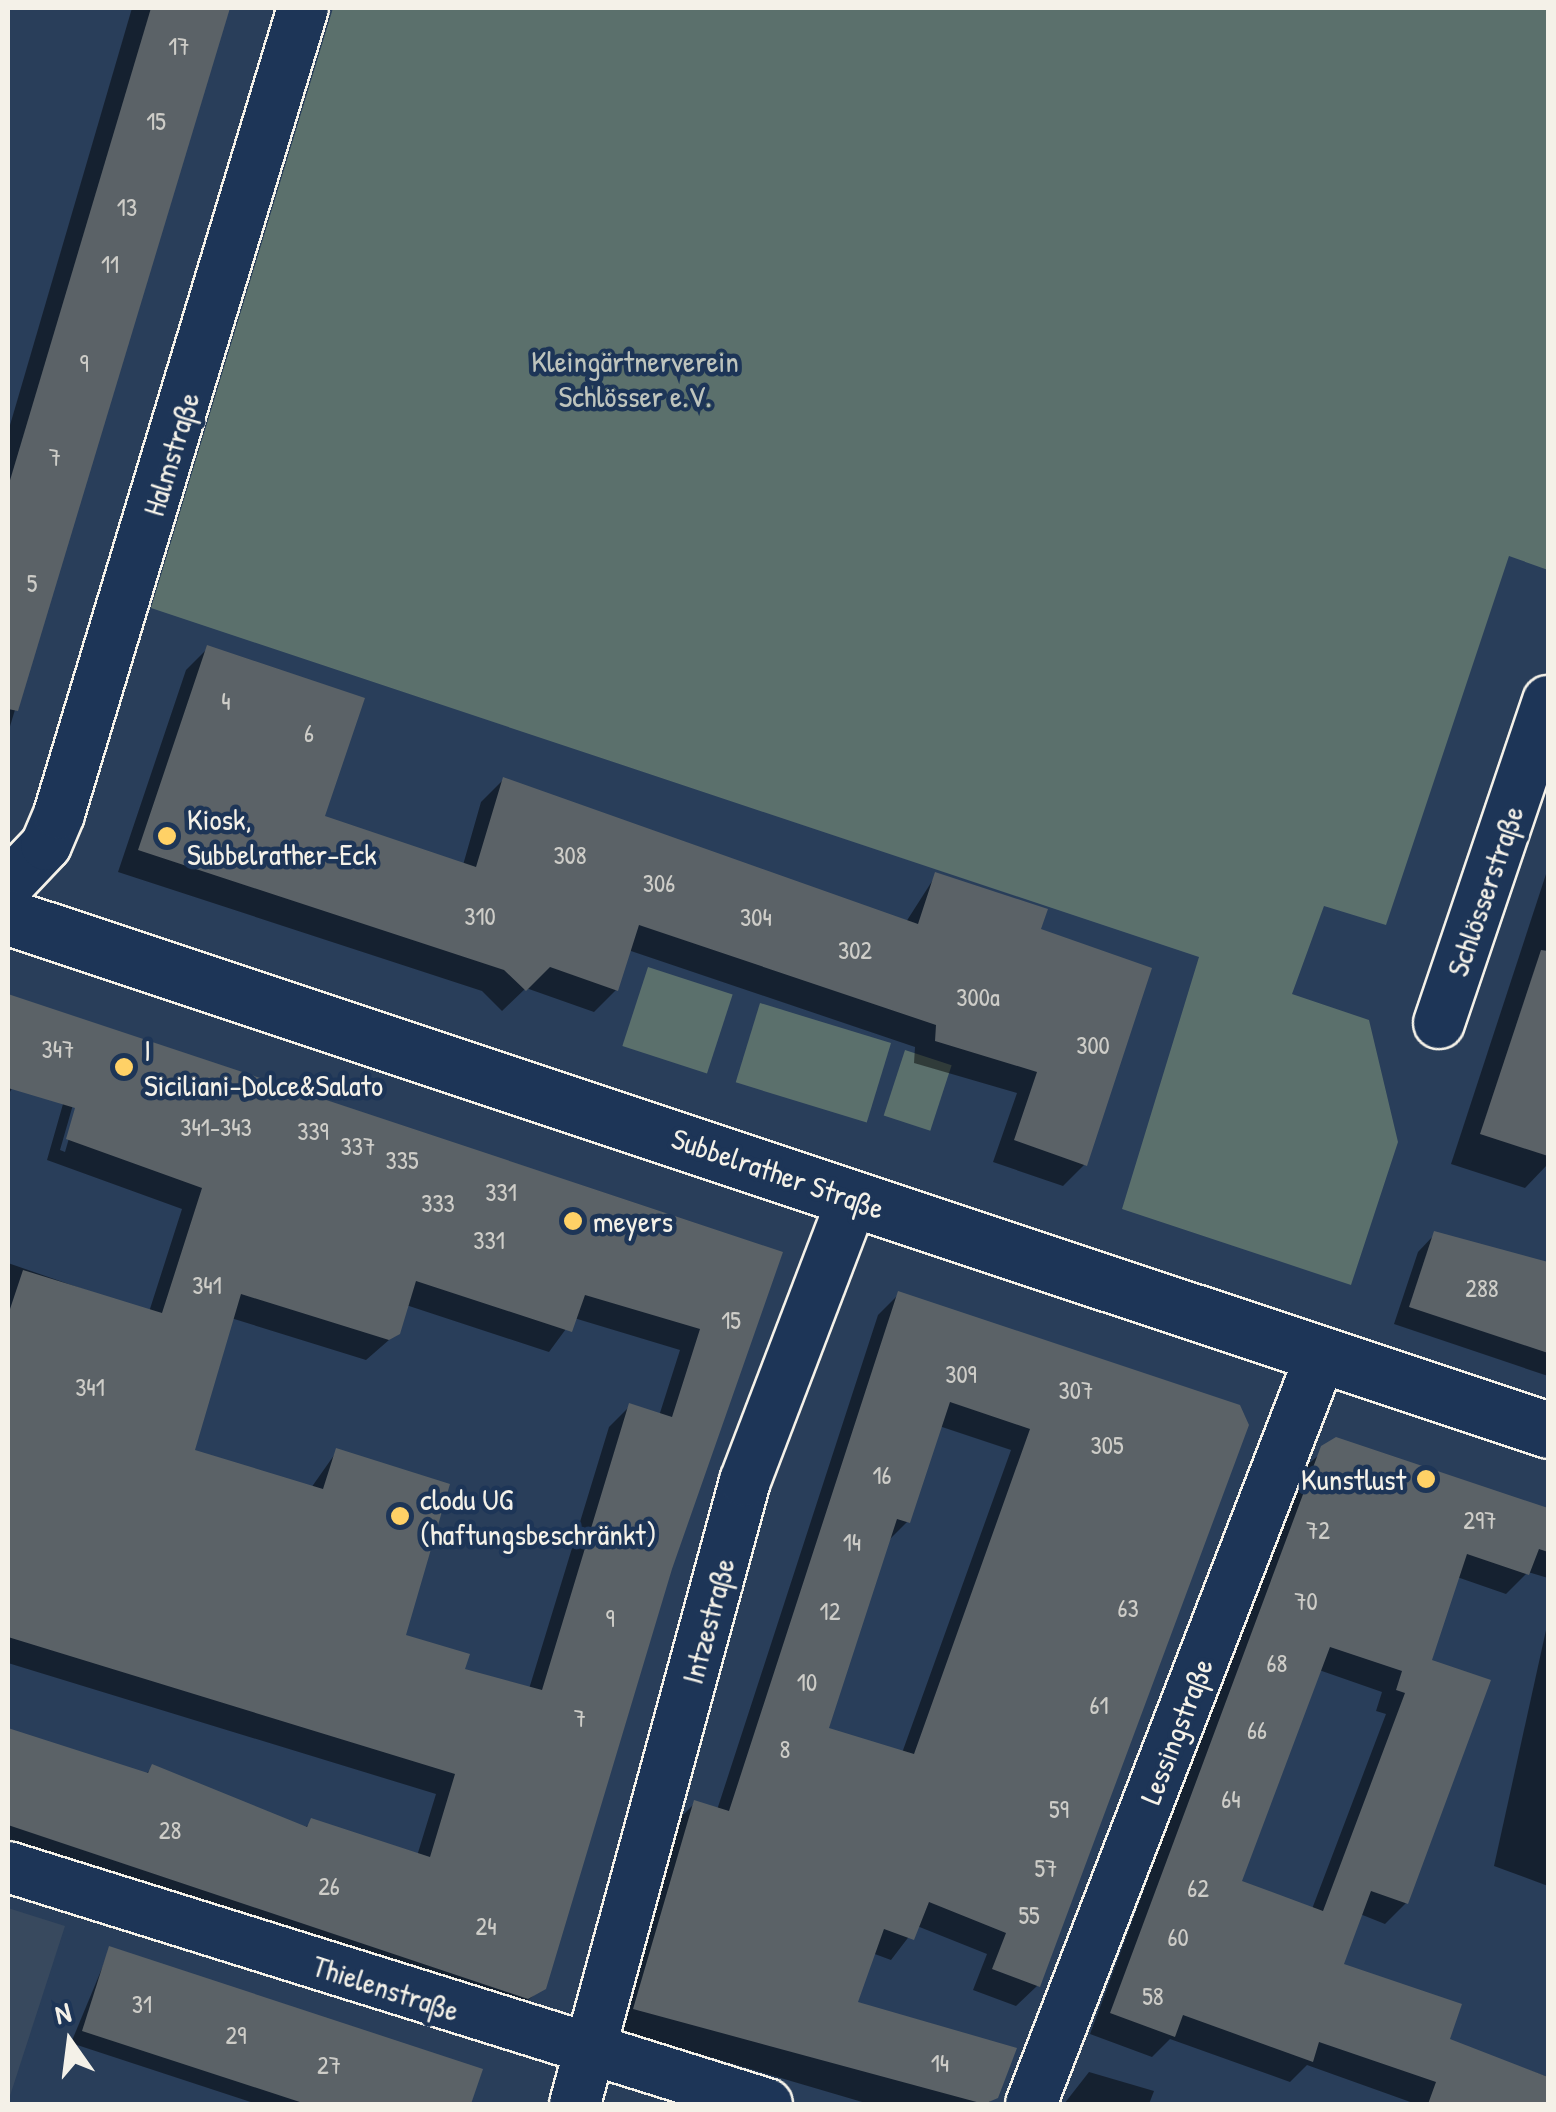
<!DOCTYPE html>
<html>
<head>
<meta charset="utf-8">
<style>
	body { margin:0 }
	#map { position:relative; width:1556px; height:2112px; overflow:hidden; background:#293e5a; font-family:"Patrick Hand",sans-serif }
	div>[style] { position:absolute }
	.built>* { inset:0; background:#38495e }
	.green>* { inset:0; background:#5b706c; transform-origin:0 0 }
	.shadow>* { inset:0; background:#0007 }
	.building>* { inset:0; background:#5b6267 }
	.roads { filter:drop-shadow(2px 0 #f4f1e8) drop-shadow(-2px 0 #f4f1e8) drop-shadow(0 2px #f4f1e8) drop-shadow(0 -2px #f4f1e8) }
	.minor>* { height:50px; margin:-25px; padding:0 25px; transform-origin:25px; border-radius:25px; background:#1d3557 }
	.secondary>* { height:55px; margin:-27.5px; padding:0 27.5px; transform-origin:27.5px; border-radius:27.5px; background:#1d3557 }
	.dots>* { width:28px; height:28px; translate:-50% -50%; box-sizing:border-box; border:5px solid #1d3557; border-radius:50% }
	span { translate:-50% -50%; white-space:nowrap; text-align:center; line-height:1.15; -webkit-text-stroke:9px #1d3557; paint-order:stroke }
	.number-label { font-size:25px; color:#cecdc8 }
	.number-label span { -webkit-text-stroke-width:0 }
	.park-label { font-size:30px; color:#bec4bd }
	.street-label { font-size:30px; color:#f4f1e8 }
	.poi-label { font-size:30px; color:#f4f1e8 }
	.left { translate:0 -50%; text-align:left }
	.right { translate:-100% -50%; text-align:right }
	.frame { position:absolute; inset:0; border:10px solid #f4f1e8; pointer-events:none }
	.north { position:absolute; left:20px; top:1992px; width:100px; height:100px; -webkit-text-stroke:8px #1d3557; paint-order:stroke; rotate:346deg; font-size:28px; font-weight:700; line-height:40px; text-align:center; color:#f4f1e8 }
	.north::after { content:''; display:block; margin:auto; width:35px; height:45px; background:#f4f1e8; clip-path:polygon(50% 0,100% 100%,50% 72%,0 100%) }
</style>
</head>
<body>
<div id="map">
	<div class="built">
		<i style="clip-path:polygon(8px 1908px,65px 1926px,8px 2102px)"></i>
	</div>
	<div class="green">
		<i style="clip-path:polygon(333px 8px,1548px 8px,1548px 570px,1509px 556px,1386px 925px,1324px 906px,1292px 994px,1369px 1020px,1398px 1142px,1351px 1285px,1122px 1209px,1199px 957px,151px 608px)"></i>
		<i style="left:648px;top:967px;width:89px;height:83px;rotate:18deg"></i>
		<i style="left:760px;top:1003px;width:137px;height:83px;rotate:17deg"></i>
		<i style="left:905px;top:1050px;width:49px;height:69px;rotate:18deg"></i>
	</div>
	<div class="shadow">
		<i style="clip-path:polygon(132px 8px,226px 8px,8px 733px,8px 432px)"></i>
		<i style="clip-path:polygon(208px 648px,322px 818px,463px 865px,481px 802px,503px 780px,906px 922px,936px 875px,1038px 931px,1085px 1164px,1063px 1186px,993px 1162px,1017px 1093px,914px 1063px,915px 1047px,628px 950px,616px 990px,594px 1012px,526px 988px,502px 1011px,482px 991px,118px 872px,186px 670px)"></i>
		<i style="clip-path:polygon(1548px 868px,1548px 1164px,1525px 1188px,1451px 1164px)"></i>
		<i style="clip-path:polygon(8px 996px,50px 1010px,8px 1096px)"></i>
		<i style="clip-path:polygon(evenodd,100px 1027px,779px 1253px,669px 1568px,544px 1987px,505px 2019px,8px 1852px,8px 1730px,146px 1774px,153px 1767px,305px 1828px,312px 1821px,417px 1856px,436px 1794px,8px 1663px,8px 1263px,149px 1312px,182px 1209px,47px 1160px,79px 1048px,100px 1027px,89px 1049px,95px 1049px,65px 1152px,60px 1150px,89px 1049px,100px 1027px,406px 1305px,549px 1352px,574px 1318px,680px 1350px,659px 1416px,630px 1406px,609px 1427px,529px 1689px,462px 1671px,467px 1656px,403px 1637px,447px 1486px,337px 1451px,311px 1488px,192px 1452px,231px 1318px,366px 1360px,397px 1333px,406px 1305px)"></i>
		<i style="clip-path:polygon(1435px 1234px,1548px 1268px,1548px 1376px,1394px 1324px,1418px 1252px)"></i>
		<i style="clip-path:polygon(evenodd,899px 1294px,1238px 1407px,1037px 1986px,1016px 2006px,973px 1990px,987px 1954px,917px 1926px,891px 1960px,872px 1953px,854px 2003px,996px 2096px,987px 2104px,869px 2104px,614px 2029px,674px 1824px,695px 1803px,717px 1810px,878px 1315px,899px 1294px,939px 1426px,1011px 1450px,902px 1753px,826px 1729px,886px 1543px,907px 1522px,939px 1426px)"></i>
		<i style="clip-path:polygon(evenodd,1337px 1440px,1548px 1510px,1548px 1578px,1528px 1572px,1506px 1594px,1457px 1577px,1429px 1662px,1406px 1903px,1385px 1924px,1360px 1914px,1341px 1965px,1447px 2041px,1548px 2077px,1548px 2104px,1416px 2104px,1307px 2065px,1290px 2082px,1170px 2039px,1152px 2057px,1090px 2034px,1301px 1470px,1337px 1440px,1319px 1670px,1382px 1692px,1376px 1711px,1386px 1714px,1312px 1909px,1239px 1882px,1319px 1670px)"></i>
		<i style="clip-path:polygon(1548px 1621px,1548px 1886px,1494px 1866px)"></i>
		<i style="clip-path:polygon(110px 1949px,480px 2071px,469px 2104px,257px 2104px,71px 2043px)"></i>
		<i style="clip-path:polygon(1089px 2072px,1154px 2091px,1149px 2104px,1064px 2104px)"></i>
	</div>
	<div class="building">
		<i style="clip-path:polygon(151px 8px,230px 8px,18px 711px,8px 709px,8px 487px)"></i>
		<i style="clip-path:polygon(207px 645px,365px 698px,325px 816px,476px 867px,503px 777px,918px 924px,935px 872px,1048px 909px,1041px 929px,1152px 968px,1087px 1166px,1014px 1140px,1037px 1072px,935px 1041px,936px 1025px,639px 925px,618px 991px,550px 967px,526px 991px,504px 970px,138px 850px)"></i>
		<i style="clip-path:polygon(1541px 950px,1548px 951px,1548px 1156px,1480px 1134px)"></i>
		<i style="clip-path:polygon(evenodd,8px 994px,783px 1252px,672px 1569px,546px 1989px,528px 1999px,8px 1825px,8px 1728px,148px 1773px,152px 1764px,307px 1827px,311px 1818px,430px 1857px,455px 1774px,8px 1637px,8px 1315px,23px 1270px,162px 1313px,202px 1188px,66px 1139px,75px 1108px,8px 1088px,8px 994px,416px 1281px,572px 1332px,585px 1295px,700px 1329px,672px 1417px,629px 1403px,542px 1690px,465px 1669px,470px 1654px,406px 1635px,450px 1484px,336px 1448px,323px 1489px,195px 1450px,241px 1294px,389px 1340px,400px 1334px,416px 1281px)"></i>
		<i style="clip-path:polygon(1434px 1231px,1548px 1262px,1548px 1353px,1409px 1307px)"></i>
		<i style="clip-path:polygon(evenodd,898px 1291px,1240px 1405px,1249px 1425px,1040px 1987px,992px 1969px,1006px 1933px,929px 1902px,914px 1940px,884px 1929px,858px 2002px,1017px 2048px,998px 2098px,984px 2104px,633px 2009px,694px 1800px,729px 1811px,898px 1291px,950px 1402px,1030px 1429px,914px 1754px,829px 1728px,897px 1519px,910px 1523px,950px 1402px)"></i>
		<i style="clip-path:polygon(evenodd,1336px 1437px,1548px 1508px,1548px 1552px,1539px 1549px,1529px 1575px,1467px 1554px,1432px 1660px,1491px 1680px,1408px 1904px,1371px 1891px,1344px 1964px,1462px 2004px,1450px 2039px,1548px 2077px,1548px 2104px,1428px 2104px,1436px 2082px,1319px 2042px,1313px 2062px,1183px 2015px,1175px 2037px,1110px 2013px,1321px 1446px,1336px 1437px,1330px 1647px,1402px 1671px,1396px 1690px,1405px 1693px,1323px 1911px,1242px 1881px,1330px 1647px)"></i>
		<i style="clip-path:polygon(109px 1946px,483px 2069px,471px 2104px,306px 2104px,82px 2031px)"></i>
	</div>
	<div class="roads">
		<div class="minor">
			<i style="left:8px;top:885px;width:55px;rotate:-46.5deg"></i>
			<i style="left:46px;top:845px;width:34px;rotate:-67deg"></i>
			<i style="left:59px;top:814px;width:842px;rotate:-73.16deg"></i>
			<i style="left:1439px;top:1023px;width:340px;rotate:-71.3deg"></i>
			<i style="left:8px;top:1867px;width:795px;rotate:17.34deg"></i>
			<i style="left:575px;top:2104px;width:646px;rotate:-74.74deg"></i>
			<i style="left:745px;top:1481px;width:303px;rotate:-69.1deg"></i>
			<i style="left:1031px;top:2104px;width:800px;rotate:-68.82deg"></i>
		</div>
		<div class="secondary">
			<i style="left:8px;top:917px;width:1623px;rotate:18.42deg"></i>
		</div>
	</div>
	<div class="dots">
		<i style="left:167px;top:836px;background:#ffd166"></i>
		<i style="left:124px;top:1067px;background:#ffd166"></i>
		<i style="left:573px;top:1221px;background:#ffd166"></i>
		<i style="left:1426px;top:1479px;background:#ffd166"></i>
		<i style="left:400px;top:1516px;background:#ffd166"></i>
	</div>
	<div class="number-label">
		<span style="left:179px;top:46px">17</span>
		<span style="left:156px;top:121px">15</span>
		<span style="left:127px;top:207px">13</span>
		<span style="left:110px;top:264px">11</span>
		<span style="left:84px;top:363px">9</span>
		<span style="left:55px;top:457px">7</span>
		<span style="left:32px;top:583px">5</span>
		<span style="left:226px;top:701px">4</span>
		<span style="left:309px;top:733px">6</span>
		<span style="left:570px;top:855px">308</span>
		<span style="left:659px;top:883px">306</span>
		<span style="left:480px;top:916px">310</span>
		<span style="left:756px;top:917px">304</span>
		<span style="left:855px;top:950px">302</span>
		<span style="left:978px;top:997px">300a</span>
		<span style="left:1093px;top:1045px">300</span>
		<span style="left:58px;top:1049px">347</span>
		<span style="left:216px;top:1127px">341-343</span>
		<span style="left:313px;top:1131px">339</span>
		<span style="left:358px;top:1146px">337</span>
		<span style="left:402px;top:1160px">335</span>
		<span style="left:501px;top:1192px">331</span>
		<span style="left:438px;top:1203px">333</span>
		<span style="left:489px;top:1240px">331</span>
		<span style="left:207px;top:1285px">341</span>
		<span style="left:1482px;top:1288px">288</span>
		<span style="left:731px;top:1320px">15</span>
		<span style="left:961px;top:1374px">309</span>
		<span style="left:90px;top:1387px">341</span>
		<span style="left:1076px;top:1390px">307</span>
		<span style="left:1107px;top:1445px">305</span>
		<span style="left:882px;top:1475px">16</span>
		<span style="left:1480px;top:1520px">297</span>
		<span style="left:1318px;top:1530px">72</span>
		<span style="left:852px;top:1542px">14</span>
		<span style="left:1306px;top:1601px">70</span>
		<span style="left:1128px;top:1608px">63</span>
		<span style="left:830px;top:1611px">12</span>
		<span style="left:610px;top:1618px">9</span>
		<span style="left:1277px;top:1663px">68</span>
		<span style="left:807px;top:1682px">10</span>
		<span style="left:1099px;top:1705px">61</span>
		<span style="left:580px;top:1718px">7</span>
		<span style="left:1257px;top:1730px">66</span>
		<span style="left:785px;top:1749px">8</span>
		<span style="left:1231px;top:1799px">64</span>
		<span style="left:1059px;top:1809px">59</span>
		<span style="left:170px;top:1830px">28</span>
		<span style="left:1046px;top:1868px">57</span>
		<span style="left:329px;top:1886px">26</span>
		<span style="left:1198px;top:1888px">62</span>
		<span style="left:1029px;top:1915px">55</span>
		<span style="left:486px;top:1926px">24</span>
		<span style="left:1178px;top:1937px">60</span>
		<span style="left:1153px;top:1996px">58</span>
		<span style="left:142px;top:2004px">31</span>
		<span style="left:236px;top:2035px">29</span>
		<span style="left:940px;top:2063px">14</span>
		<span style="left:329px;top:2065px">27</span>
	</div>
	<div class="park-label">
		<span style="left:635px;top:378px">Kleingärtnerverein<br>Schlösser e.V.</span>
	</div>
	<div class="street-label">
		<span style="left:171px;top:454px;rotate:-73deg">Halmstraße</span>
		<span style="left:1485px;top:891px;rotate:-71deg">Schlösserstraße</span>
		<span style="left:778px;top:1173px;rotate:19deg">Subbelrather Straße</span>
		<span style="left:708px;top:1621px;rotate:-75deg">Intzestraße</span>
		<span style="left:1176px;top:1731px;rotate:-69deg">Lessingstraße</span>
		<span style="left:386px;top:1988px;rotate:18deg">Thielenstraße</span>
	</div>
	<div class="poi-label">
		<span class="left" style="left:187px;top:836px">Kiosk,<br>Subbelrather-Eck</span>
		<span class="left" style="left:144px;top:1067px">I<br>Siciliani-Dolce&amp;Salato</span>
		<span class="left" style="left:593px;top:1221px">meyers</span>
		<span class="right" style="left:1406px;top:1479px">Kunstlust</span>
		<span class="left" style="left:420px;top:1516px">clodu UG<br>(haftungsbeschränkt)</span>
	</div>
	<div class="frame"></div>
	<div class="north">N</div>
</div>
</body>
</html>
